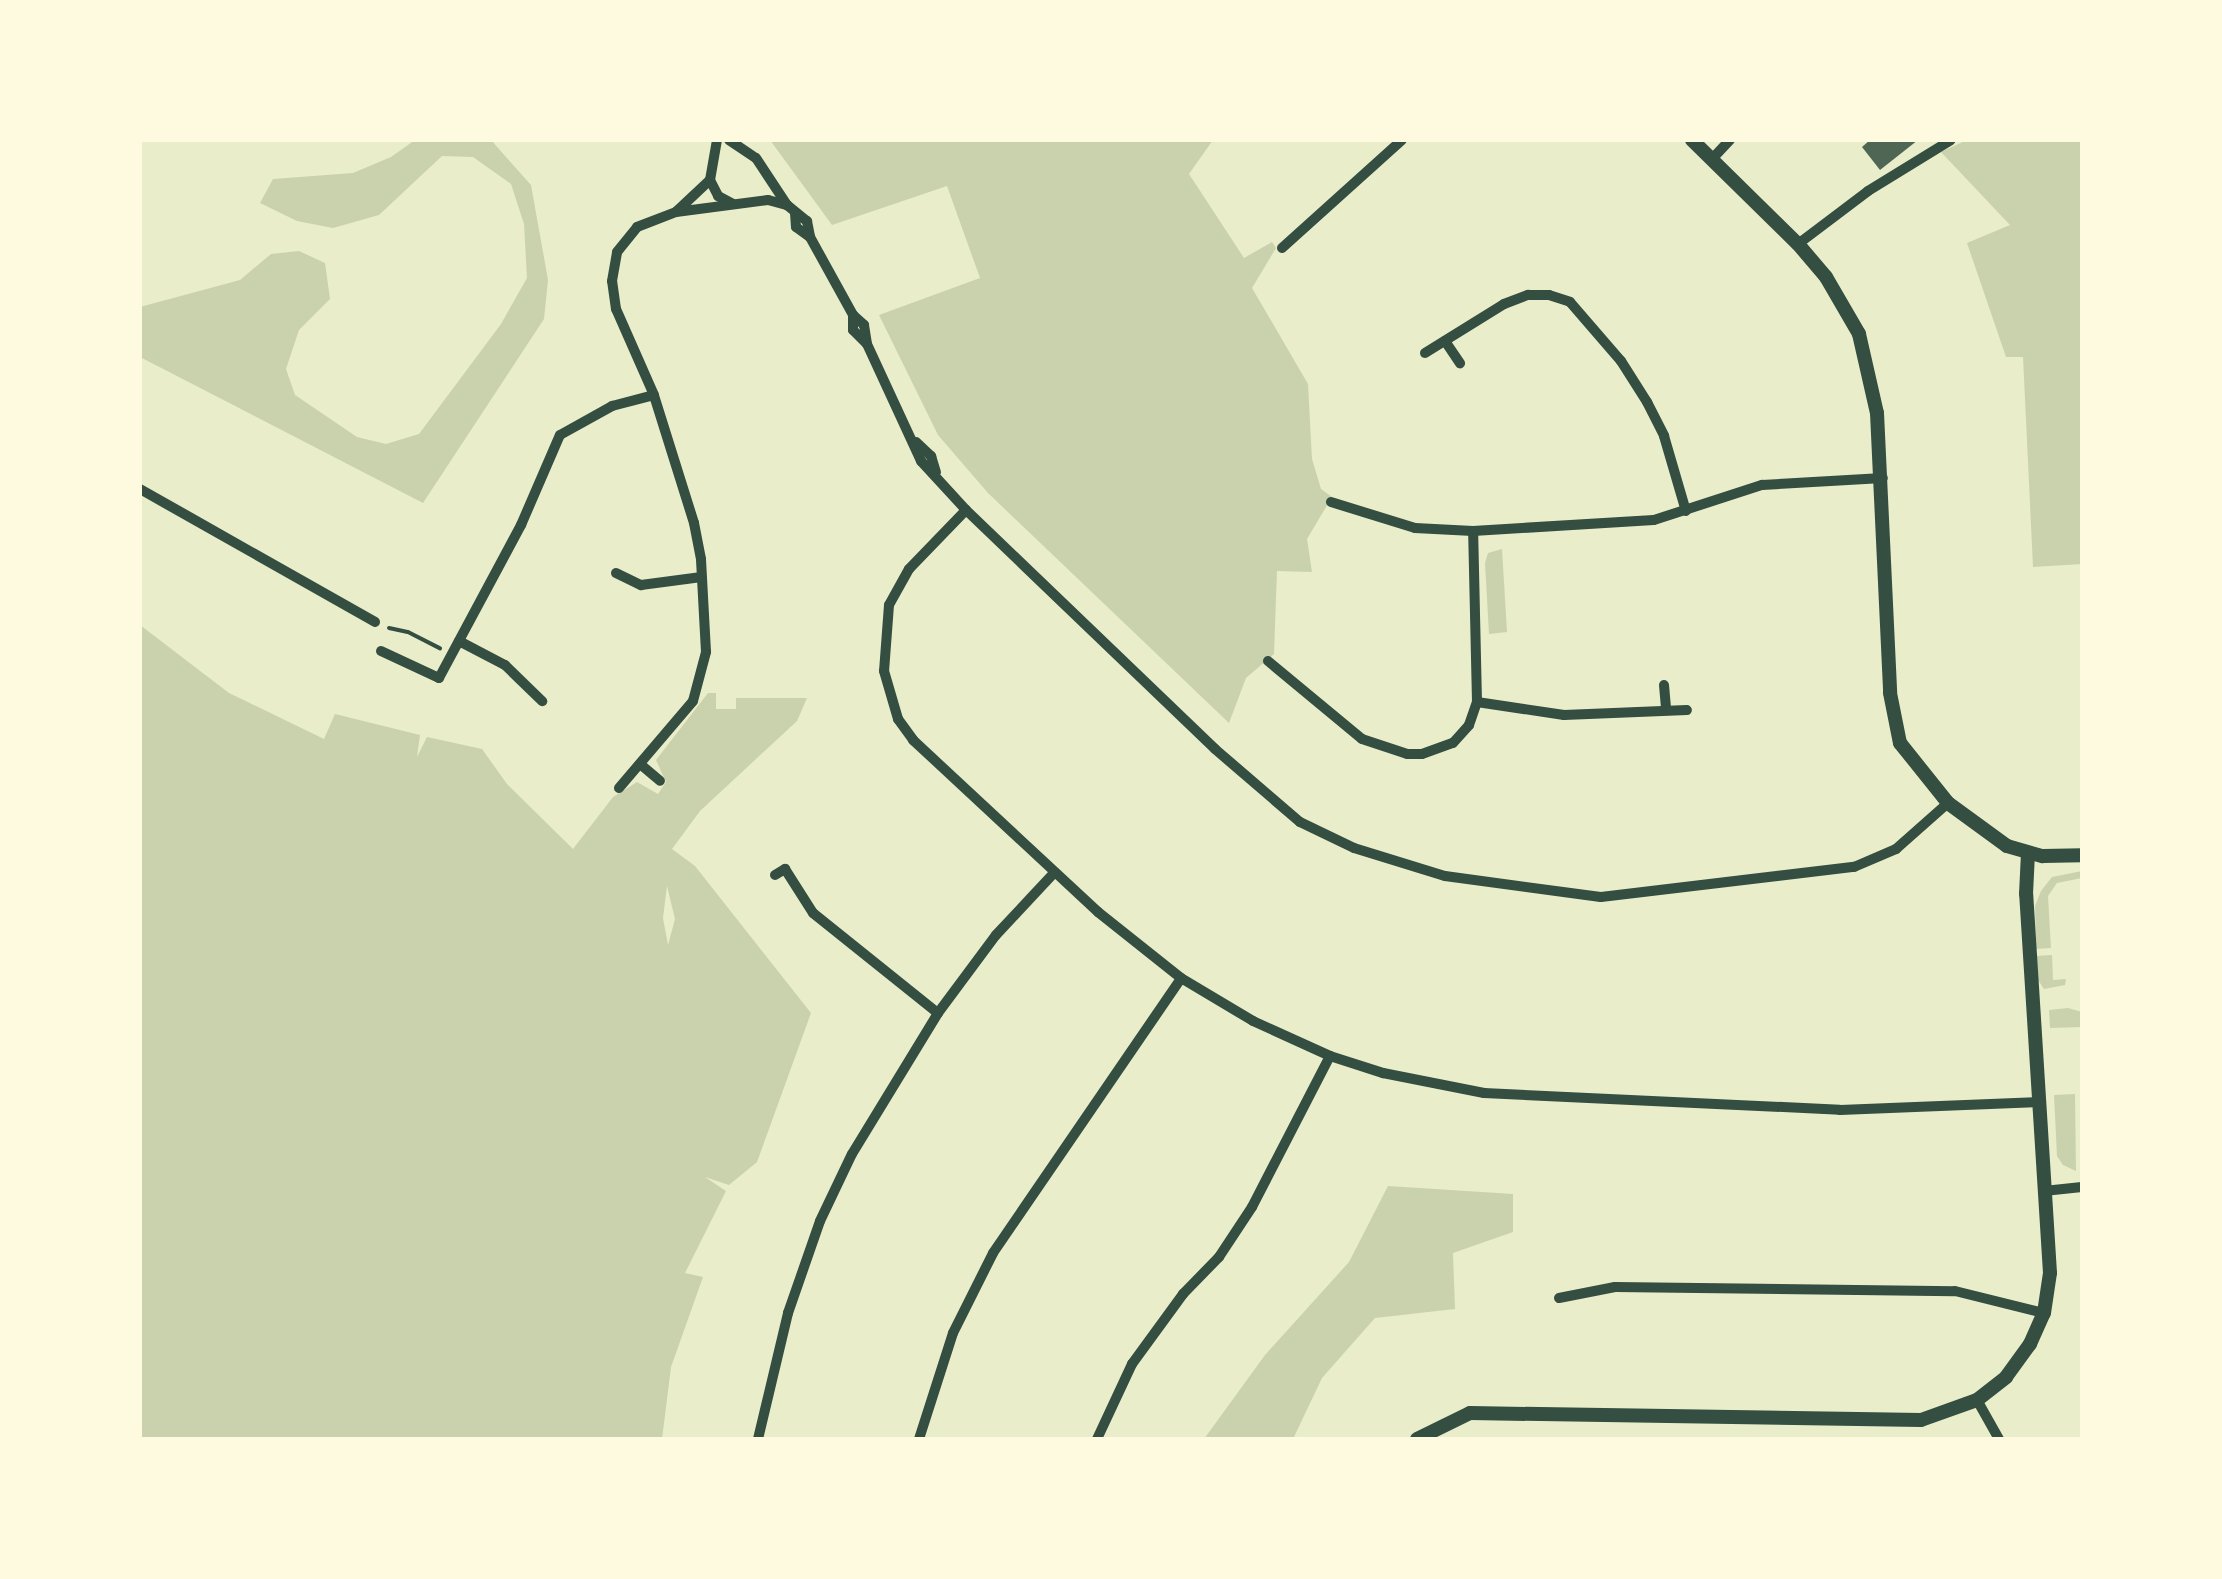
<!DOCTYPE html>
<html>
<head>
<meta charset="utf-8">
<style>
	body { margin:0 }
	#map { position:relative; width:2222px; height:1579px; overflow:hidden; background:#e9edc9; font-family:"Times New Roman",serif }
	div>[style] { position:absolute }
	.green>* { inset:0; background:#cad2ad }
	.building>* { inset:0; background:#4f6655 }
	.path>* { height:4px; margin:-2px; padding:0 2px; transform-origin:2px; border-radius:2px; background:#344e41 }
	.minor>* { height:10px; margin:-5px; padding:0 5px; transform-origin:5px; border-radius:5px; background:#344e41 }
	.tertiary>* { height:14px; margin:-7px; padding:0 7px; transform-origin:7px; border-radius:7px; background:#344e41 }
	span { translate:-50% -50%; white-space:nowrap; text-align:center; line-height:1.15; -webkit-text-stroke:10px #fefae0; paint-order:stroke }
	.frame { position:absolute; inset:0; border:142px solid #fefae0; pointer-events:none }
</style>
</head>
<body>
<div id="map">
	<div class="green">
		<i style="clip-path:polygon(415px 140px,491px 140px,531px 185px,548px 280px,544px 319px,423px 503px,140px 357px,140px 307px,240px 280px,271px 254px,299px 251px,325px 263px,330px 299px,299px 330px,286px 369px,295px 395px,357px 437px,386px 444px,419px 434px,501px 324px,527px 278px,524px 224px,511px 184px,473px 157px,442px 156px,379px 215px,333px 228px,297px 221px,260px 203px,273px 179px,353px 173px,391px 157px)"></i>
		<i style="clip-path:polygon(770px 140px,1213px 140px,1189px 174px,1244px 258px,1272px 242px,1276px 248px,1252px 288px,1308px 384px,1312px 459px,1321px 489px,1332px 497px,1307px 539px,1312px 572px,1277px 571px,1274px 654px,1246px 678px,1229px 723px,988px 493px,938px 435px,879px 315px,980px 278px,947px 186px,832px 225px)"></i>
		<i style="clip-path:polygon(1967px 140px,2082px 140px,2082px 564px,2033px 567px,2023px 357px,2006px 357px,1967px 243px,2010px 225px,1941px 152px)"></i>
		<i style="clip-path:polygon(1502px 549px,1507px 632px,1489px 634px,1485px 563px,1488px 553px)"></i>
		<i style="clip-path:polygon(evenodd,140px 625px,229px 693px,324px 739px,335px 714px,420px 735px,417px 757px,427px 737px,482px 749px,507px 784px,573px 849px,613px 797px,637px 782px,658px 794px,666px 782px,656px 760px,708px 693px,716px 693px,716px 709px,736px 709px,736px 698px,807px 698px,797px 721px,700px 811px,672px 849px,695px 866px,811px 1013px,757px 1162px,729px 1185px,705px 1177px,726px 1191px,685px 1273px,703px 1277px,671px 1367px,662px 1439px,140px 1439px,140px 625px,667px 886px,675px 919px,668px 945px,663px 918px,667px 886px)"></i>
		<i style="clip-path:polygon(2082px 871px,2082px 878px,2057px 883px,2048px 896px,2051px 948px,2036px 949px,2035px 906px,2041px 891px,2052px 877px)"></i>
		<i style="clip-path:polygon(2052px 955px,2053px 980px,2066px 979px,2065px 985px,2044px 989px,2038px 980px,2036px 956px)"></i>
		<i style="clip-path:polygon(2068px 1008px,2082px 1012px,2082px 1027px,2050px 1028px,2049px 1010px)"></i>
		<i style="clip-path:polygon(2075px 1094px,2076px 1171px,2063px 1165px,2057px 1156px,2054px 1095px)"></i>
		<i style="clip-path:polygon(1388px 1186px,1513px 1194px,1513px 1232px,1453px 1253px,1455px 1309px,1375px 1318px,1322px 1378px,1293px 1439px,1204px 1439px,1265px 1355px,1349px 1262px)"></i>
	</div>
	<div class="building">
		<i style="clip-path:polygon(1870px 140px,1918px 140px,1880px 170px,1862px 147px)"></i>
	</div>
	<div class="path">
		<i style="left:389px;top:628px;width:19px;rotate:12deg"></i>
		<i style="left:408px;top:632px;width:36px;rotate:27deg"></i>
	</div>
	<div class="minor">
		<i style="left:717px;top:140px;width:41px;rotate:99.9deg"></i>
		<i style="left:710px;top:180px;width:18px;rotate:63deg"></i>
		<i style="left:718px;top:196px;width:17px;rotate:28deg"></i>
		<i style="left:729px;top:140px;width:32px;rotate:34deg"></i>
		<i style="left:756px;top:158px;width:56px;rotate:56.6deg"></i>
		<i style="left:787px;top:205px;width:26px;rotate:39deg"></i>
		<i style="left:807px;top:221px;width:16px;rotate:79deg"></i>
		<i style="left:1713px;top:158px;width:25px;rotate:-47deg"></i>
		<i style="left:677px;top:211px;width:45px;rotate:-43.2deg"></i>
		<i style="left:795px;top:213px;width:14px;rotate:86deg"></i>
		<i style="left:796px;top:227px;width:17px;rotate:36deg"></i>
		<i style="left:810px;top:237px;width:89px;rotate:61.1deg"></i>
		<i style="left:853px;top:315px;width:15px;rotate:42deg"></i>
		<i style="left:864px;top:325px;width:19px;rotate:81deg"></i>
		<i style="left:867px;top:344px;width:129px;rotate:65.2deg"></i>
		<i style="left:921px;top:461px;width:67px;rotate:47.4deg"></i>
		<i style="left:966px;top:510px;width:345px;rotate:43.8deg"></i>
		<i style="left:1215px;top:749px;width:112px;rotate:40.7deg"></i>
		<i style="left:1300px;top:822px;width:60px;rotate:25.7deg"></i>
		<i style="left:1354px;top:848px;width:95px;rotate:17.1deg"></i>
		<i style="left:1445px;top:876px;width:157px;rotate:7.7deg"></i>
		<i style="left:1601px;top:897px;width:255px;rotate:-6.8deg"></i>
		<i style="left:1854px;top:867px;width:46px;rotate:-23.2deg"></i>
		<i style="left:1896px;top:849px;width:69px;rotate:-41.5deg"></i>
		<i style="left:1798px;top:244px;width:88px;rotate:-37.1deg"></i>
		<i style="left:1868px;top:191px;width:97px;rotate:-31.6deg"></i>
		<i style="left:1282px;top:248px;width:161px;rotate:-42deg"></i>
		<i style="left:853px;top:315px;width:15px;rotate:90deg"></i>
		<i style="left:853px;top:330px;width:18px;rotate:45deg"></i>
		<i style="left:1445px;top:341px;width:27px;rotate:56deg"></i>
		<i style="left:1425px;top:353px;width:93px;rotate:-31.8deg"></i>
		<i style="left:1504px;top:304px;width:26px;rotate:-21deg"></i>
		<i style="left:1528px;top:295px;width:21px"></i>
		<i style="left:1549px;top:295px;width:22px;rotate:18deg"></i>
		<i style="left:1570px;top:302px;width:78px;rotate:49.2deg"></i>
		<i style="left:1621px;top:361px;width:49px;rotate:57.6deg"></i>
		<i style="left:1647px;top:402px;width:38px;rotate:63deg"></i>
		<i style="left:1664px;top:436px;width:78px;rotate:73.7deg"></i>
		<i style="left:916px;top:442px;width:21px;rotate:43deg"></i>
		<i style="left:931px;top:456px;width:17px;rotate:73deg"></i>
		<i style="left:140px;top:489px;width:270px;rotate:29.5deg"></i>
		<i style="left:1331px;top:502px;width:88px;rotate:17.2deg"></i>
		<i style="left:1415px;top:528px;width:58px;rotate:3deg"></i>
		<i style="left:1473px;top:531px;width:181px;rotate:-3.5deg"></i>
		<i style="left:1654px;top:520px;width:114px;rotate:-18deg"></i>
		<i style="left:1762px;top:485px;width:121px;rotate:-3.3deg"></i>
		<i style="left:966px;top:510px;width:82px;rotate:134deg"></i>
		<i style="left:909px;top:569px;width:41px;rotate:119.1deg"></i>
		<i style="left:889px;top:605px;width:66px;rotate:94.3deg"></i>
		<i style="left:884px;top:671px;width:50px;rotate:73.7deg"></i>
		<i style="left:898px;top:719px;width:26px;rotate:54deg"></i>
		<i style="left:913px;top:740px;width:253px;rotate:42.9deg"></i>
		<i style="left:1098px;top:912px;width:106px;rotate:38.5deg"></i>
		<i style="left:1181px;top:978px;width:84px;rotate:30.8deg"></i>
		<i style="left:1253px;top:1021px;width:85px;rotate:24.4deg"></i>
		<i style="left:1330px;top:1056px;width:56px;rotate:17.8deg"></i>
		<i style="left:1383px;top:1073px;width:103px;rotate:11.2deg"></i>
		<i style="left:1484px;top:1093px;width:356px;rotate:2.7deg"></i>
		<i style="left:1840px;top:1110px;width:201px;rotate:-2.3deg"></i>
		<i style="left:616px;top:573px;width:28px;rotate:26deg"></i>
		<i style="left:641px;top:585px;width:61px;rotate:-7.6deg"></i>
		<i style="left:459px;top:641px;width:52px;rotate:27.6deg"></i>
		<i style="left:505px;top:665px;width:52px;rotate:44.2deg"></i>
		<i style="left:381px;top:651px;width:64px;rotate:25deg"></i>
		<i style="left:439px;top:678px;width:174px;rotate:-61.8deg"></i>
		<i style="left:521px;top:525px;width:98px;rotate:-66.6deg"></i>
		<i style="left:560px;top:435px;width:60px;rotate:-29.1deg"></i>
		<i style="left:612px;top:406px;width:43px;rotate:-14.7deg"></i>
		<i style="left:1268px;top:661px;width:122px;rotate:39.7deg"></i>
		<i style="left:1362px;top:739px;width:47px;rotate:18.4deg"></i>
		<i style="left:1407px;top:754px;width:15px"></i>
		<i style="left:1422px;top:754px;width:33px;rotate:-20deg"></i>
		<i style="left:1453px;top:743px;width:24px;rotate:-48deg"></i>
		<i style="left:1469px;top:725px;width:24px;rotate:-71deg"></i>
		<i style="left:1477px;top:702px;width:171px;rotate:-91.3deg"></i>
		<i style="left:1664px;top:685px;width:25px;rotate:85deg"></i>
		<i style="left:1477px;top:702px;width:88px;rotate:8.5deg"></i>
		<i style="left:1564px;top:715px;width:123px;rotate:-2.3deg"></i>
		<i style="left:640px;top:764px;width:26px;rotate:40deg"></i>
		<i style="left:619px;top:788px;width:114px;rotate:-49.6deg"></i>
		<i style="left:693px;top:701px;width:51px;rotate:-75.1deg"></i>
		<i style="left:706px;top:652px;width:93px;rotate:-93.1deg"></i>
		<i style="left:701px;top:559px;width:37px;rotate:-101deg"></i>
		<i style="left:694px;top:523px;width:134px;rotate:-107.4deg"></i>
		<i style="left:654px;top:395px;width:94px;rotate:-113.8deg"></i>
		<i style="left:616px;top:309px;width:28px;rotate:-98deg"></i>
		<i style="left:612px;top:281px;width:29px;rotate:-80deg"></i>
		<i style="left:617px;top:252px;width:32px;rotate:-51deg"></i>
		<i style="left:637px;top:227px;width:42px;rotate:-21deg"></i>
		<i style="left:676px;top:212px;width:93px;rotate:-7.4deg"></i>
		<i style="left:768px;top:200px;width:20px;rotate:15deg"></i>
		<i style="left:775px;top:875px;width:12px;rotate:-31deg"></i>
		<i style="left:785px;top:869px;width:52px;rotate:57.5deg"></i>
		<i style="left:813px;top:913px;width:160px;rotate:38.7deg"></i>
		<i style="left:2044px;top:1191px;width:38px;rotate:-6deg"></i>
		<i style="left:1559px;top:1298px;width:57px;rotate:-11.1deg"></i>
		<i style="left:1615px;top:1287px;width:340px;rotate:0.7deg"></i>
		<i style="left:1955px;top:1291px;width:92px;rotate:13.9deg"></i>
		<i style="left:1977px;top:1400px;width:45px;rotate:60.6deg"></i>
		<i style="left:758px;top:1439px;width:130px;rotate:-76.6deg"></i>
		<i style="left:788px;top:1313px;width:97px;rotate:-70.8deg"></i>
		<i style="left:820px;top:1221px;width:74px;rotate:-64.5deg"></i>
		<i style="left:852px;top:1154px;width:165px;rotate:-58.6deg"></i>
		<i style="left:938px;top:1013px;width:97px;rotate:-53.4deg"></i>
		<i style="left:996px;top:935px;width:85px;rotate:-46.9deg"></i>
		<i style="left:919px;top:1439px;width:111px;rotate:-72.2deg"></i>
		<i style="left:953px;top:1333px;width:89px;rotate:-63.4deg"></i>
		<i style="left:993px;top:1253px;width:333px;rotate:-55.6deg"></i>
		<i style="left:1097px;top:1439px;width:83px;rotate:-65deg"></i>
		<i style="left:1132px;top:1364px;width:87px;rotate:-53.9deg"></i>
		<i style="left:1183px;top:1294px;width:52px;rotate:-45.8deg"></i>
		<i style="left:1219px;top:1257px;width:60px;rotate:-56.6deg"></i>
		<i style="left:1252px;top:1207px;width:170px;rotate:-62.7deg"></i>
	</div>
	<div class="tertiary">
		<i style="left:1692px;top:140px;width:148px;rotate:44.5deg"></i>
		<i style="left:1798px;top:244px;width:43px;rotate:49.7deg"></i>
		<i style="left:1826px;top:277px;width:66px;rotate:59.9deg"></i>
		<i style="left:1859px;top:334px;width:81px;rotate:77.2deg"></i>
		<i style="left:1877px;top:413px;width:280px;rotate:87.3deg"></i>
		<i style="left:1890px;top:693px;width:51px;rotate:78.7deg"></i>
		<i style="left:1900px;top:743px;width:77px;rotate:51.3deg"></i>
		<i style="left:1948px;top:803px;width:73px;rotate:36.1deg"></i>
		<i style="left:2007px;top:846px;width:37px;rotate:16deg"></i>
		<i style="left:2043px;top:856px;width:39px;rotate:-1deg"></i>
		<i style="left:1417px;top:1439px;width:59px;rotate:-26.1deg"></i>
		<i style="left:1470px;top:1413px;width:451px;rotate:0.9deg"></i>
		<i style="left:1921px;top:1420px;width:59px;rotate:-19.7deg"></i>
		<i style="left:1977px;top:1400px;width:37px;rotate:-38deg"></i>
		<i style="left:2006px;top:1377px;width:41px;rotate:-54deg"></i>
		<i style="left:2030px;top:1344px;width:34px;rotate:-66deg"></i>
		<i style="left:2044px;top:1313px;width:40px;rotate:-81.5deg"></i>
		<i style="left:2050px;top:1273px;width:380px;rotate:-93.6deg"></i>
		<i style="left:2026px;top:894px;width:41px;rotate:-87.2deg"></i>
	</div>
	<div class="frame"></div>
</div>
</body>
</html>
